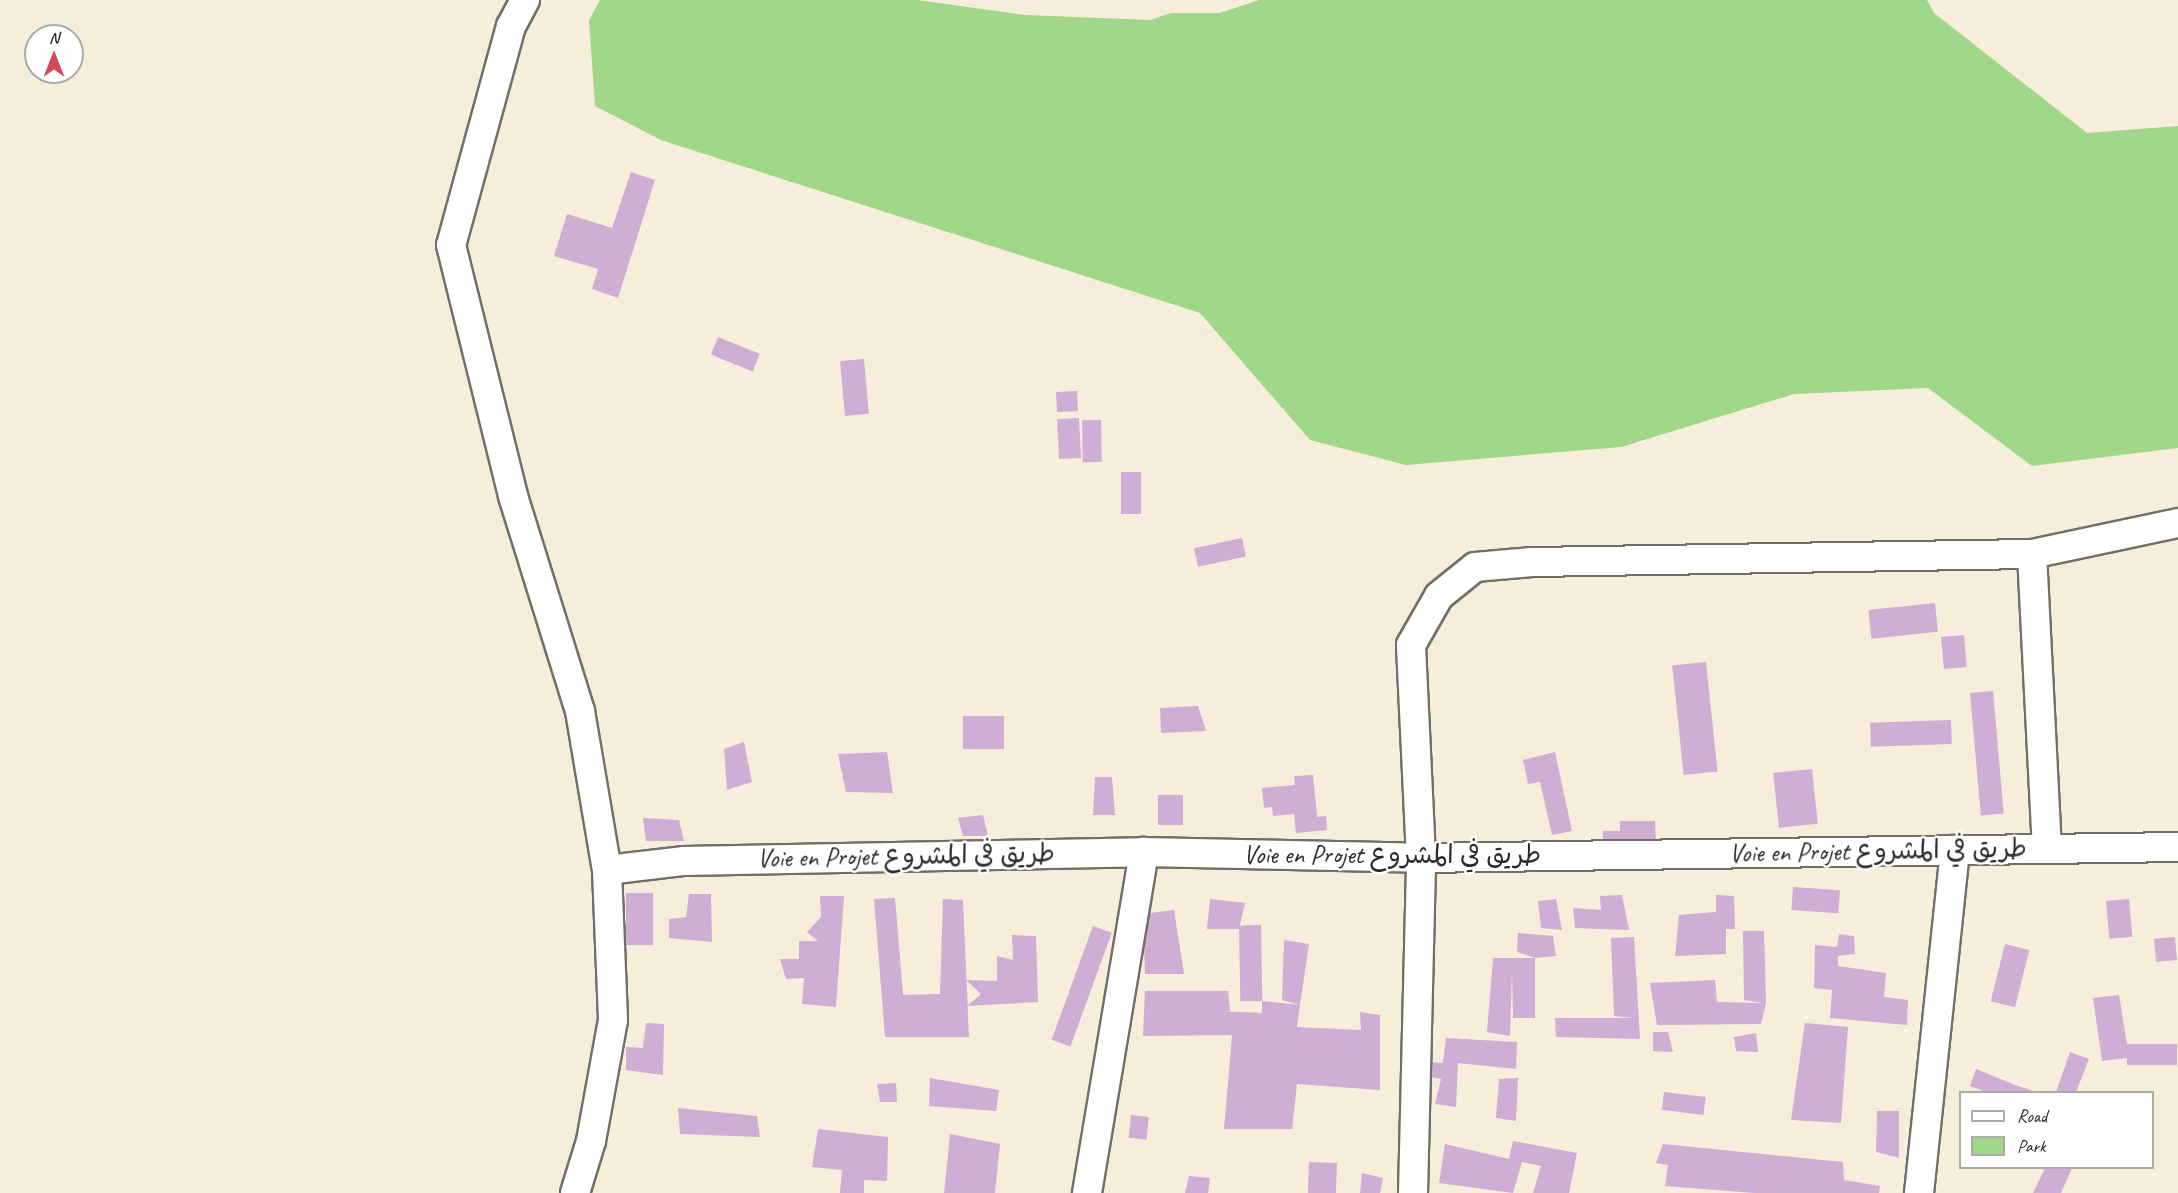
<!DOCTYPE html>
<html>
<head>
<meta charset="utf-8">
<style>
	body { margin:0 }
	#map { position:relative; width:2178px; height:1193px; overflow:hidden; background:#f6eddb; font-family:Caveat,"Playpen Sans Arabic",sans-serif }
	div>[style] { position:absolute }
	.green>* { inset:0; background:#a0d789 }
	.building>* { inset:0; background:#d0add5; transform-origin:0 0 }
	.roads { filter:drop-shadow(2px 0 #726f69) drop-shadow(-2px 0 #726f69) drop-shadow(0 2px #726f69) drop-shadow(0 -2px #726f69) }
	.street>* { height:28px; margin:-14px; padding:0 14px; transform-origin:14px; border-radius:14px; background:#fff }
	span { translate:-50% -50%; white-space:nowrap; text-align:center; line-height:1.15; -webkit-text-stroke:5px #fff; paint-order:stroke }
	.street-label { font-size:26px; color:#2b2b2b }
	.legend { position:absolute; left:1959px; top:1091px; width:195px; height:78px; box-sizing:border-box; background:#fff; border:2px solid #aaa; margin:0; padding:8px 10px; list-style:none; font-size:18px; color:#2b2b2b }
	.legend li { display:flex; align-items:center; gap:12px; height:30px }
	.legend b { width:30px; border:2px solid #aaa }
	.north { position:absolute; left:24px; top:24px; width:60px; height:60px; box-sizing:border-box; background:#fff; border:2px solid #aaa; border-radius:50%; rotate:0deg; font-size:16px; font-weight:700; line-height:24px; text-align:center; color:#2b2b2b }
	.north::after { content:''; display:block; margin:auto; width:21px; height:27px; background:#d1495b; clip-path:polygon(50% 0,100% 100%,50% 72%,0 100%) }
</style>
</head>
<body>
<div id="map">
	<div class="green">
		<i style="clip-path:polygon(600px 0,917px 0,1025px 15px,1150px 20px,1171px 13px,1220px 13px,1259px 0,1927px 0,1934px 13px,2087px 133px,2178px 126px,2178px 448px,2032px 466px,1928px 388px,1794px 394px,1621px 447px,1406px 465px,1310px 440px,1200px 313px,661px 140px,595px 106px,589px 20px)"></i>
	</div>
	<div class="building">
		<i style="clip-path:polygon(631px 172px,655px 180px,618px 298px,592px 289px,598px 269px,554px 256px,567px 214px,612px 228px)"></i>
		<i style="left:718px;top:337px;width:45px;height:19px;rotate:22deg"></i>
		<i style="left:864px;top:359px;width:55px;height:24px;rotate:85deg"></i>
		<i style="left:1077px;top:391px;width:20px;height:21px;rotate:87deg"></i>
		<i style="left:1079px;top:418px;width:40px;height:22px;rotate:87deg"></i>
		<i style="left:1101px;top:420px;width:42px;height:19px;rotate:89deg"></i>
		<i style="left:1121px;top:472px;width:20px;height:42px"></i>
		<i style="left:1242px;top:538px;width:19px;height:49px;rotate:78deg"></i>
		<i style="left:1935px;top:603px;width:29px;height:67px;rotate:84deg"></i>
		<i style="left:1964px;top:635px;width:32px;height:23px;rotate:85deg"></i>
		<i style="left:1706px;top:662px;width:110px;height:34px;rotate:84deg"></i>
		<i style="left:1993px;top:691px;width:123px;height:23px;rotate:85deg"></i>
		<i style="clip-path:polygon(1198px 706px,1206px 731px,1161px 733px,1160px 708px)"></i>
		<i style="left:963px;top:716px;width:41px;height:33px"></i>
		<i style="left:1951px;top:720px;width:24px;height:81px;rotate:88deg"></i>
		<i style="clip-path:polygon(744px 742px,752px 782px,727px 790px,724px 749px)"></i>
		<i style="clip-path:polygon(887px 752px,893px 793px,846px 792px,838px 754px)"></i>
		<i style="clip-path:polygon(1555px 752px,1572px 831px,1552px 835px,1540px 782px,1528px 784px,1523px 760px)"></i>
		<i style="left:1812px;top:769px;width:55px;height:39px;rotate:84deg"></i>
		<i style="clip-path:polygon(1313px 775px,1317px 817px,1326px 816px,1327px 830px,1296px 833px,1294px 814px,1273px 816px,1272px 807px,1264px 808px,1262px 788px,1295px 785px,1294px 776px)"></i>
		<i style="clip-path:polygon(1095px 777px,1112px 777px,1115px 815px,1093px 815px)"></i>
		<i style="left:1158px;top:795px;width:25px;height:30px"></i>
		<i style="clip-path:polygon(983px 815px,988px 836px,963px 836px,958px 818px)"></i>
		<i style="clip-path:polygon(643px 818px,679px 820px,684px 841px,646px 841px)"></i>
		<i style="clip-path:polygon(1620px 821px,1655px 821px,1656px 848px,1603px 849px,1603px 831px,1620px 831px)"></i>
		<i style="left:1793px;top:887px;width:47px;height:23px;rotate:4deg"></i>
		<i style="left:626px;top:893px;width:27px;height:52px"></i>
		<i style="clip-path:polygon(689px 894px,711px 894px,712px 942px,669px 938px,669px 919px,686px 917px)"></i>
		<i style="clip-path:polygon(1622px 895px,1629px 930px,1575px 928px,1573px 908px,1601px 910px,1600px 896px)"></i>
		<i style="clip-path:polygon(1716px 895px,1734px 896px,1735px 929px,1726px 929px,1726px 954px,1675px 956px,1679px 915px,1716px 912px)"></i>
		<i style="clip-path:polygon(820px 896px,844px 896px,836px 1007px,802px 1004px,804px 978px,786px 979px,780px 959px,799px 959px,799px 941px,818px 941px,807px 932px,821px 917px)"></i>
		<i style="clip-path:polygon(895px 898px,903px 995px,940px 994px,943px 899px,963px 900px,969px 1037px,885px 1037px,874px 899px)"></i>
		<i style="clip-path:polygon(1210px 899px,1245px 903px,1239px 929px,1207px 929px)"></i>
		<i style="clip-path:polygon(1556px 899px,1562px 930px,1541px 928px,1538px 901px)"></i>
		<i style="left:2129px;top:899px;width:38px;height:23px;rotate:85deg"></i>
		<i style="clip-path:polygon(1174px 910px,1184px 974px,1145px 974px,1143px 914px)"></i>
		<i style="left:1261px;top:925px;width:76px;height:22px;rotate:89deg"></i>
		<i style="left:1093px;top:926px;width:20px;height:121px;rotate:20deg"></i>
		<i style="clip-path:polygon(1743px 931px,1764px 931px,1766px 1003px,1761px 1024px,1657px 1025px,1650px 983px,1715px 980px,1717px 1002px,1764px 1003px,1744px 1000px)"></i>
		<i style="clip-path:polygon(1518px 933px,1553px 936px,1556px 956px,1535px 958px,1535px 1018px,1513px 1018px,1512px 971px,1510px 1036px,1487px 1032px,1493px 958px,1535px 958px,1517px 952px)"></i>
		<i style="clip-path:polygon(1839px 934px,1854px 936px,1855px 954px,1838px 956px,1838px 966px,1886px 973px,1884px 997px,1908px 1000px,1907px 1025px,1830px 1018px,1832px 990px,1814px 988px,1815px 945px,1837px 947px)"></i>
		<i style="clip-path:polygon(1012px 935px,1036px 936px,1038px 1002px,967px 1006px,981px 994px,966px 980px,997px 981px,997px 956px,1013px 960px)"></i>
		<i style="clip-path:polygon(1634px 937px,1640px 1039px,1556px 1037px,1555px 1018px,1633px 1018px,1614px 1016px,1611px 938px)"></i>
		<i style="left:2175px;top:937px;width:23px;height:21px;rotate:85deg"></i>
		<i style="clip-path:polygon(1284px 940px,1309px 944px,1300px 1005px,1297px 1027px,1361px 1030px,1360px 1012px,1380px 1015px,1380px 1090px,1297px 1084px,1292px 1129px,1224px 1129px,1232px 1035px,1143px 1036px,1145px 991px,1228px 991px,1230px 1011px,1219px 1011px,1262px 1013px,1262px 1001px,1300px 1005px,1282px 1000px)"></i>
		<i style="left:2005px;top:944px;width:25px;height:59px;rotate:14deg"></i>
		<i style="clip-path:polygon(2119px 995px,2127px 1044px,2177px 1044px,2177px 1065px,2127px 1065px,2127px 1058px,2102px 1061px,2093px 998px)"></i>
		<i style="clip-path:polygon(646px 1023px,664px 1024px,663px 1075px,626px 1070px,626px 1047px,643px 1048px)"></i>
		<i style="clip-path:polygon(1805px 1023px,1848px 1027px,1841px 1123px,1791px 1120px)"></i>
		<i style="clip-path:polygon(1653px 1032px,1668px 1032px,1673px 1052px,1653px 1051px)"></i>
		<i style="clip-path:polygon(1756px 1033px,1758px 1052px,1736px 1051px,1734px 1037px)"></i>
		<i style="clip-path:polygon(1446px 1038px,1517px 1042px,1516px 1069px,1458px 1063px,1456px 1107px,1435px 1104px,1441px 1079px,1425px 1076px,1427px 1062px,1443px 1063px)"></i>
		<i style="clip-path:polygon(2070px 1052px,2089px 1059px,2076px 1092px,2056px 1092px)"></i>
		<i style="clip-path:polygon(1976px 1069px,2018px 1086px,2037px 1092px,1986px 1092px,1970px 1086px)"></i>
		<i style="clip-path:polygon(930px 1078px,999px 1090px,996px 1111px,929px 1106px)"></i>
		<i style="clip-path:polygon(1518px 1078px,1516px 1121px,1496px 1118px,1499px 1079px)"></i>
		<i style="clip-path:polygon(896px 1083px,897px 1102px,880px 1102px,877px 1084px)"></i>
		<i style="left:1664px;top:1092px;width:42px;height:18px;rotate:7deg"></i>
		<i style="clip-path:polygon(678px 1108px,757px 1116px,760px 1137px,680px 1134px)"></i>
		<i style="clip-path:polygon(1877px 1111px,1899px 1111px,1899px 1158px,1876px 1152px)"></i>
		<i style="left:1131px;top:1115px;width:18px;height:23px;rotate:6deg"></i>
		<i style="clip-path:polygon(818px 1129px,888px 1137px,887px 1181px,864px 1180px,864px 1193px,840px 1193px,842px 1170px,812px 1167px)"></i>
		<i style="clip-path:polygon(950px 1134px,1000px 1144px,995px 1193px,944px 1193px)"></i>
		<i style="clip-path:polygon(1513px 1141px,1577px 1153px,1569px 1193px,1533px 1193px,1541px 1166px,1522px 1162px,1513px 1193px,1439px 1183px,1445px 1144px,1509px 1159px)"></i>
		<i style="clip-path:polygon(1663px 1144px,1843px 1162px,1844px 1180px,1880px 1186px,1879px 1193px,1754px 1193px,1665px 1186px,1668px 1165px,1656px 1163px)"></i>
		<i style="left:1309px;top:1162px;width:28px;height:31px;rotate:2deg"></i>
		<i style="clip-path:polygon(2045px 1168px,2072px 1168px,2061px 1193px,2033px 1193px)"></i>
		<i style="clip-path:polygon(1362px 1173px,1383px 1178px,1380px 1193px,1360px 1193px)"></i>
		<i style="clip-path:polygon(1189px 1176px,1210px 1178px,1208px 1193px,1185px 1193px)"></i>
	</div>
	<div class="roads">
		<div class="street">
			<i style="left:525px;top:0;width:30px;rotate:118deg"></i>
			<i style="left:511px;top:26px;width:227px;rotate:105.3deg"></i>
			<i style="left:451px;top:245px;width:259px;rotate:76.1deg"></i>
			<i style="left:513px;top:496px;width:225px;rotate:72.7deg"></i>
			<i style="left:580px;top:711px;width:161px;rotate:80.4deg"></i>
			<i style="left:607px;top:870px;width:150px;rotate:87.7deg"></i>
			<i style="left:613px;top:1020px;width:123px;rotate:100.3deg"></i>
			<i style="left:591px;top:1141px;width:54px;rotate:107.1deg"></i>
			<i style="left:2032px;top:554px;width:293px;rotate:87.1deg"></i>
			<i style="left:607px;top:870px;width:78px;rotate:-6.7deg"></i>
			<i style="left:684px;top:861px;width:460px;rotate:-1.1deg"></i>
			<i style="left:1144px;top:852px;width:277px;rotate:1.2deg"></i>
			<i style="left:1421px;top:858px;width:757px;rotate:-0.83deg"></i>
			<i style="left:1087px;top:1193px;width:346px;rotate:-80.5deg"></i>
			<i style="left:1413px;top:1193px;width:335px;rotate:-88.6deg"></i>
			<i style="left:1421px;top:858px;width:213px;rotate:-92.7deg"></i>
			<i style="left:1411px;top:645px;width:56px;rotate:-60.3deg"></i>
			<i style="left:1439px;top:596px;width:46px;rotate:-38.9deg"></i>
			<i style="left:1475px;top:567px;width:57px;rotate:-5deg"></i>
			<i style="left:1532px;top:562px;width:500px;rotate:-0.92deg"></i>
			<i style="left:2032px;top:554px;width:149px;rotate:-12deg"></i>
			<i style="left:1919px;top:1193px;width:345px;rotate:-84deg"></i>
		</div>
	</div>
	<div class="street-label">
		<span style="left:1878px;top:851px;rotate:-1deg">Voie en Projet طريق في المشروع</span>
		<span style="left:1392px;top:855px">Voie en Projet طريق في المشروع</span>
		<span style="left:906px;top:856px;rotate:-1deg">Voie en Projet طريق في المشروع</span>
	</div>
	<ul class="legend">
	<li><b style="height:8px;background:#fff"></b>Road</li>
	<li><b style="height:16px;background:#a0d789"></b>Park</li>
	</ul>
	<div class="north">N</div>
</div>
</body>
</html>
